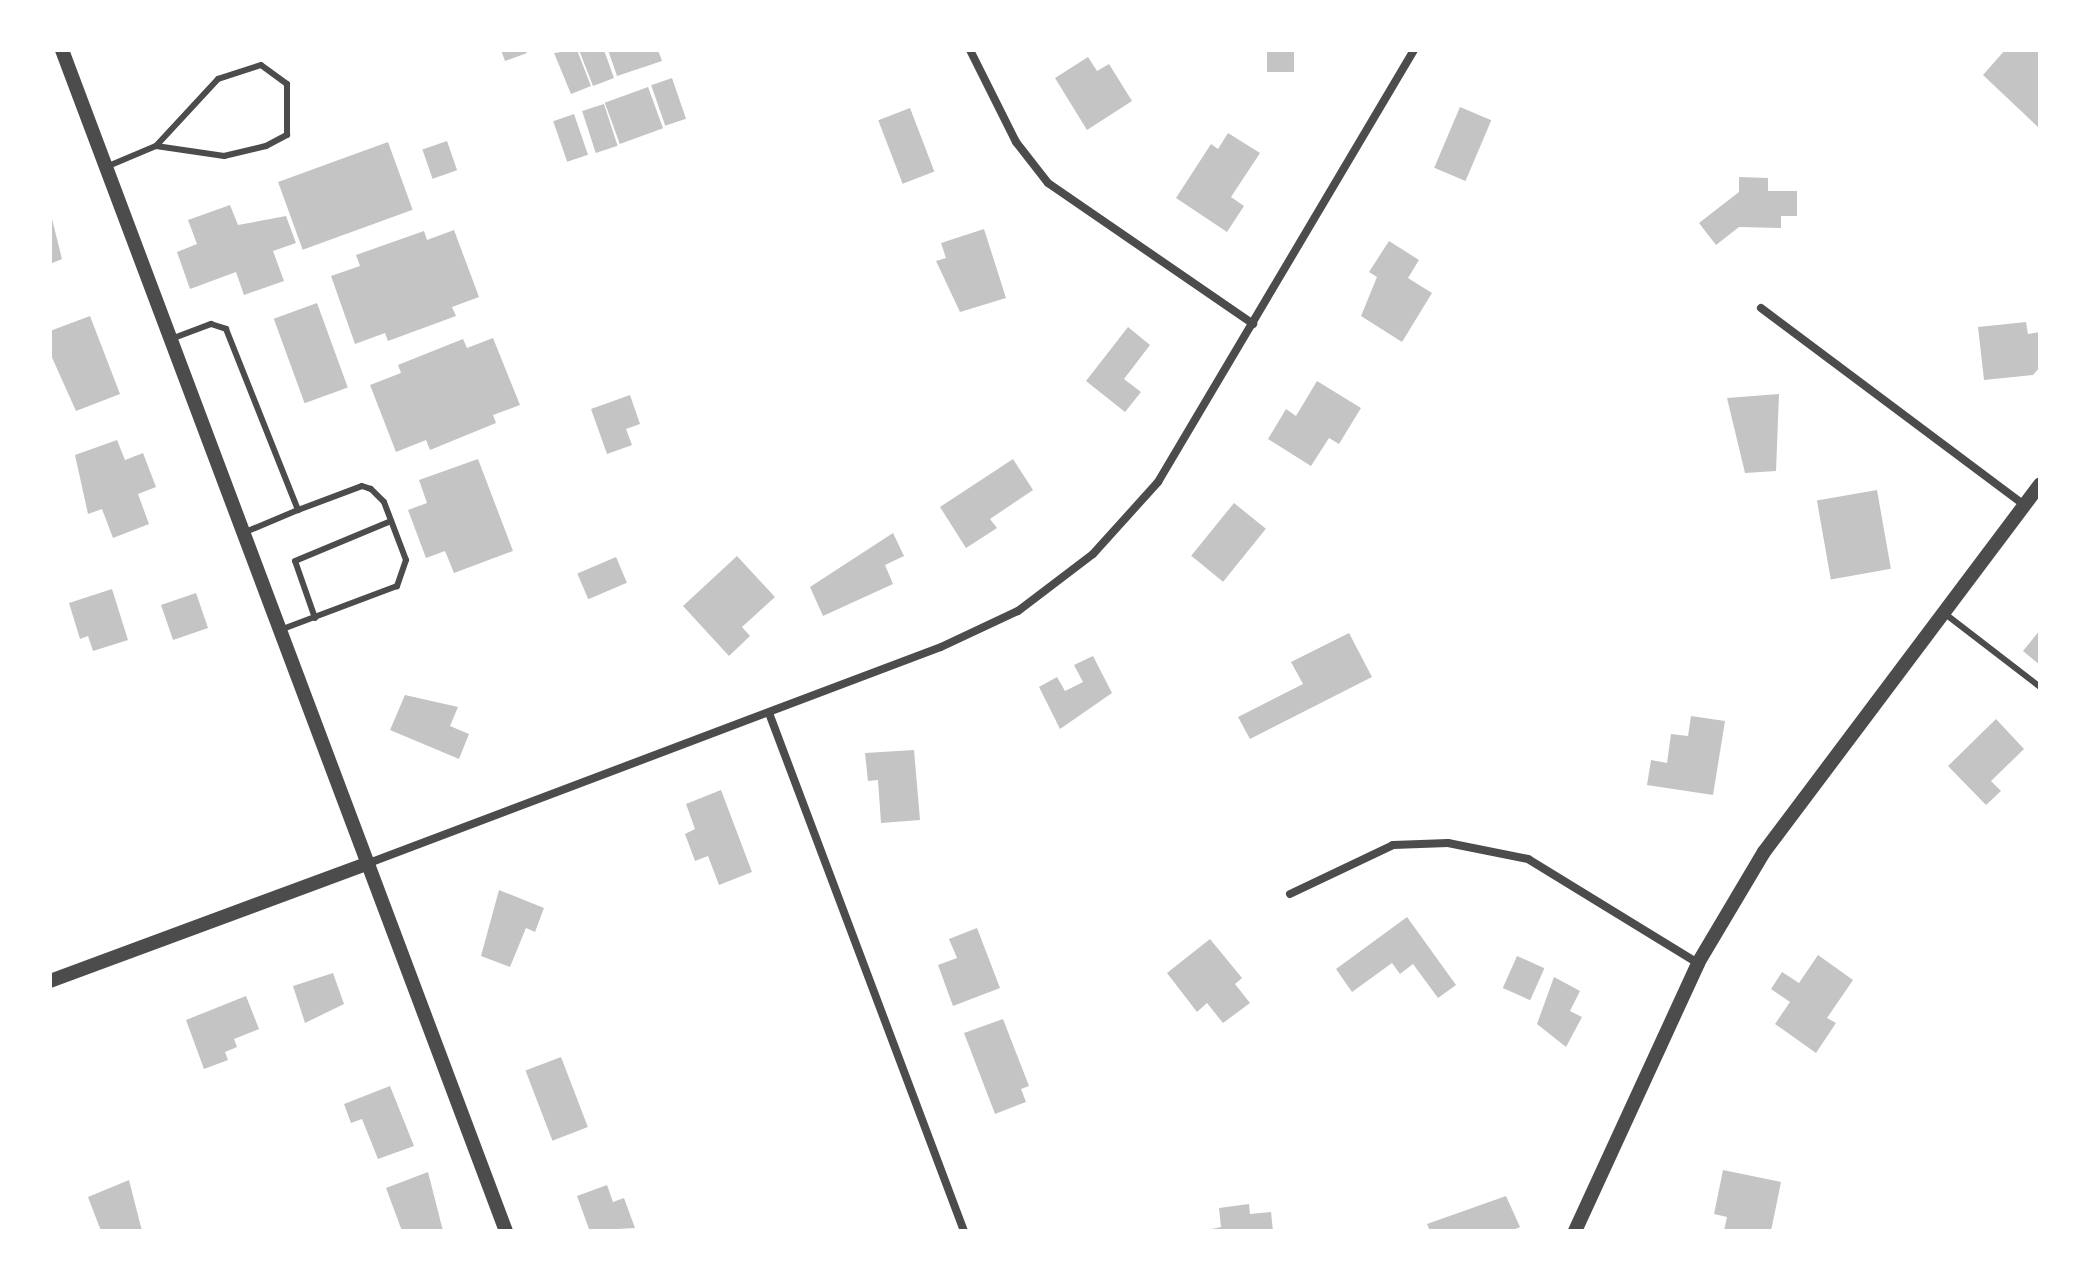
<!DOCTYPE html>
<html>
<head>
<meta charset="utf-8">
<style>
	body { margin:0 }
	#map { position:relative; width:2090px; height:1281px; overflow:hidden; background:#fff; font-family:"Titillium Web",sans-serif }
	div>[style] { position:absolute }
	.building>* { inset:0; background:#c4c4c4; transform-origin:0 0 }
	.service>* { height:6px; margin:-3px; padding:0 3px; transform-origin:3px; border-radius:3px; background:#4c4c4c }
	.minor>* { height:8px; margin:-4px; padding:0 4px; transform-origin:4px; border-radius:4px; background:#4c4c4c }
	.tertiary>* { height:14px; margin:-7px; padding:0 7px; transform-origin:7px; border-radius:7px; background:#4c4c4c }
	span { translate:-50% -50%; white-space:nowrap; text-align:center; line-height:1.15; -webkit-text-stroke:8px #fff; paint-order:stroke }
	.frame { position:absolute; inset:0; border:52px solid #fff; pointer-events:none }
</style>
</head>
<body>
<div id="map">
	<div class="building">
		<i style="clip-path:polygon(501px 50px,525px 50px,527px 53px,505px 61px)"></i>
		<i style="clip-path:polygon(577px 50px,591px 86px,571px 94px,554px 53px)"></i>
		<i style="clip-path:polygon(579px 50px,604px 50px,614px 78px,593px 86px)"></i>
		<i style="clip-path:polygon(608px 50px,658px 50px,662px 61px,617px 76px)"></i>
		<i style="left:1267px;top:50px;width:27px;height:22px"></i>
		<i style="clip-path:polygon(2005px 50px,2040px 50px,2040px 129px,1983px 75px)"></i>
		<i style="clip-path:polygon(1088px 57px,1097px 71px,1109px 64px,1132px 101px,1087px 130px,1055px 78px)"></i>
		<i style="left:672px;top:78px;width:43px;height:22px;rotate:71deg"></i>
		<i style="left:648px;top:87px;width:44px;height:46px;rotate:70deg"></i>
		<i style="left:604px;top:104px;width:44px;height:23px;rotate:72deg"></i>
		<i style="left:1460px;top:107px;width:34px;height:66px;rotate:23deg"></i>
		<i style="left:910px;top:108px;width:68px;height:34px;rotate:69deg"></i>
		<i style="left:574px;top:114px;width:43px;height:22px;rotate:71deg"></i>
		<i style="clip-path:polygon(1228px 133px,1260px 153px,1231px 197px,1244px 206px,1227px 232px,1176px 198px,1211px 144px,1218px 149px)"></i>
		<i style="left:447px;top:141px;width:31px;height:26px;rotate:71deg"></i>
		<i style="left:388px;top:142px;width:72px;height:117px;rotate:70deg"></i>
		<i style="clip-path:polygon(1739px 177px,1768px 178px,1768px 191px,1797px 191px,1797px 216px,1781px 216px,1781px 228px,1739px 227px,1716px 245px,1699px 223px,1739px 192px)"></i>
		<i style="clip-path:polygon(230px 205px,238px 225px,286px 216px,296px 243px,273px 251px,284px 281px,244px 295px,236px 272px,190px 289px,177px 252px,197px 244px,188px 220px)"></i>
		<i style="clip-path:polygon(50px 211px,62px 259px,50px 264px)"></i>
		<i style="clip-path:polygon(984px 229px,1006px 298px,960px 312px,936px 261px,946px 258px,941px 243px)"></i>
		<i style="clip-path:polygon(454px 230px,479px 297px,452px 307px,456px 316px,388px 341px,385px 333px,355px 344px,331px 276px,360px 266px,356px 255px,424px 231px,427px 240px)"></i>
		<i style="clip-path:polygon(1389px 241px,1419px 260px,1408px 278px,1432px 293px,1402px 342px,1361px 316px,1377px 277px,1369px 272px)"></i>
		<i style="left:317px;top:303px;width:90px;height:46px;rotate:70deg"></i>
		<i style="clip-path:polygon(90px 316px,120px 394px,76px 411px,50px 353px,50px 331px)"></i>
		<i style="clip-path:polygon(2026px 322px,2028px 334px,2040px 332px,2040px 367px,2033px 375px,1984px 380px,1978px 327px)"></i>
		<i style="clip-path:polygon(1128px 327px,1150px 345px,1124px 379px,1141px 392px,1125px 412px,1086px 381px)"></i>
		<i style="clip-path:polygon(493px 338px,520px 405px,493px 415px,496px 423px,430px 450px,426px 440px,396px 452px,370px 385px,401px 373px,398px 365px,463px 339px,467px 348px)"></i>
		<i style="clip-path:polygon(1317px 381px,1361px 408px,1339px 444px,1329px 438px,1311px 466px,1268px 439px,1286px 409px,1296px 416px)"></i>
		<i style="clip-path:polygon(1779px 394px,1776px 471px,1745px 473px,1727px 398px)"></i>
		<i style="clip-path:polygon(630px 395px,640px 424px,626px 429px,632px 445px,607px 454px,591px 409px)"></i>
		<i style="clip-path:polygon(117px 440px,125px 460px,143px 453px,156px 487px,138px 494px,149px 524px,113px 538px,102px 509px,88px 514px,75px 455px)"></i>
		<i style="clip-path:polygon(478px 459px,513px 551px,454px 573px,445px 551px,426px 558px,408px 510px,427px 503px,419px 480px)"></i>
		<i style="clip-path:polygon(1013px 459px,1033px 490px,990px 519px,997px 528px,966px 548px,940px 507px)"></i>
		<i style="left:1877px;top:490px;width:80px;height:61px;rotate:80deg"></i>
		<i style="left:1234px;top:503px;width:41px;height:68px;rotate:39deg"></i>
		<i style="clip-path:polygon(893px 533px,904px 556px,885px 565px,893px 584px,823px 616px,810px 587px)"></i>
		<i style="clip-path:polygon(737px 556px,775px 597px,742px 627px,750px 636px,729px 656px,683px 606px)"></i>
		<i style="left:616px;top:557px;width:28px;height:42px;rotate:67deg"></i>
		<i style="clip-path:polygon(112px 589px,128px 640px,93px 651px,88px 636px,80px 639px,69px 603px)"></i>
		<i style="left:196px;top:593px;width:37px;height:37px;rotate:71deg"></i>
		<i style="clip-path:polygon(2040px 630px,2040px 665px,2023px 651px)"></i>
		<i style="clip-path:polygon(1349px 633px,1372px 677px,1250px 739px,1238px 717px,1303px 684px,1291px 662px)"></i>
		<i style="clip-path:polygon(1093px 656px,1112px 693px,1060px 729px,1039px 687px,1057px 677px,1065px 691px,1083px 682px,1074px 665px)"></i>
		<i style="clip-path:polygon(405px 695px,458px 707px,450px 726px,469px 734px,459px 759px,390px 730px)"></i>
		<i style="clip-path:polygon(1691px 716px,1725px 721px,1713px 795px,1647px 785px,1651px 760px,1667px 763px,1671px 734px,1688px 736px)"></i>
		<i style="clip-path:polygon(1996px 719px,2024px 749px,1991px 781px,2001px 791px,1986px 805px,1948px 766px)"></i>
		<i style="clip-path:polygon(914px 750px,920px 820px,881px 823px,878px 780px,868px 781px,865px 753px)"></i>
		<i style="clip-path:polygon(721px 790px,752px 872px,719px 885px,708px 856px,695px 861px,685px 834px,695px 829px,686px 804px)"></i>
		<i style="clip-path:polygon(499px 890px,544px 908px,535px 932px,526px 928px,510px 967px,481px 956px)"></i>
		<i style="clip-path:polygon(1407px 917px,1456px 985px,1438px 998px,1413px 964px,1400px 974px,1392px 963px,1352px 992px,1336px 969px)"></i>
		<i style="clip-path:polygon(977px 928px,1000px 988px,953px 1006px,938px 965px,957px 958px,949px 939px)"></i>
		<i style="clip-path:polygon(1210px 939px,1242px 978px,1235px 984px,1250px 1003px,1223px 1023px,1207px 1003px,1197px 1012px,1167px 973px)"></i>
		<i style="clip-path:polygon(1818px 955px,1853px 980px,1827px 1018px,1836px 1023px,1816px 1053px,1775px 1024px,1790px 1002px,1771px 989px,1782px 972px,1799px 983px)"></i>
		<i style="left:1517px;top:956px;width:30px;height:35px;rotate:24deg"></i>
		<i style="clip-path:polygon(333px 973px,344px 1004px,305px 1023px,293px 986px)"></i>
		<i style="clip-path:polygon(1554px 977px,1580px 991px,1570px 1011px,1582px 1017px,1566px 1047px,1537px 1024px)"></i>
		<i style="clip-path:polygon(246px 996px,259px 1029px,234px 1039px,237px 1047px,225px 1052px,228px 1060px,204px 1069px,186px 1020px)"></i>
		<i style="clip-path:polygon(1003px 1019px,1029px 1086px,1021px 1089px,1026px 1102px,995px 1114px,964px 1033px)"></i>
		<i style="left:561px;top:1057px;width:75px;height:38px;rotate:69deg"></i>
		<i style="clip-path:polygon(390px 1086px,414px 1146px,378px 1159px,362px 1119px,351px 1123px,344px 1104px)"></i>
		<i style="clip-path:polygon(1723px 1170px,1781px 1182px,1771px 1231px,1724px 1231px,1727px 1217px,1714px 1214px)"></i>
		<i style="clip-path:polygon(428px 1172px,443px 1231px,402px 1231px,386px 1188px)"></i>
		<i style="clip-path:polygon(129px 1180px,142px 1231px,101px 1231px,88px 1197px)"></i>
		<i style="clip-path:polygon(607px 1185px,613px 1202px,624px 1198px,635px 1228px,583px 1231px,589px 1229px,577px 1196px)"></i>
		<i style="clip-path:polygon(1506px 1196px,1520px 1227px,1511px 1231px,1430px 1231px,1427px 1224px)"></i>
		<i style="clip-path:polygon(1249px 1204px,1250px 1214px,1271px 1212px,1273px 1231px,1202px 1231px,1221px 1227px,1219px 1208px)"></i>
	</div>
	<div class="service">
		<i style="left:106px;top:167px;width:54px;rotate:-22.8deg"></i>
		<i style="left:156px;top:146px;width:69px;rotate:8.4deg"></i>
		<i style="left:224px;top:156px;width:43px;rotate:-13.4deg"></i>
		<i style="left:266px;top:146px;width:24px;rotate:-28deg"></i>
		<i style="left:287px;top:135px;width:51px;rotate:-90deg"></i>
		<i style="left:287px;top:84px;width:32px;rotate:-144deg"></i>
		<i style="left:261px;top:65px;width:45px;rotate:162deg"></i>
		<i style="left:218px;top:79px;width:91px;rotate:132.8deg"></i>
		<i style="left:171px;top:339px;width:43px;rotate:-20.6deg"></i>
		<i style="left:211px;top:324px;width:16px;rotate:18deg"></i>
		<i style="left:226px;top:329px;width:195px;rotate:68.3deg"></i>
		<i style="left:298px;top:510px;width:68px;rotate:-20.6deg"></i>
		<i style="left:362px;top:486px;width:9px;rotate:18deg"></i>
		<i style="left:371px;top:489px;width:18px;rotate:45deg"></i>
		<i style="left:384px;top:502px;width:62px;rotate:69.2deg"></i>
		<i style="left:406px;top:560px;width:28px;rotate:109deg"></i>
		<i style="left:397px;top:586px;width:125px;rotate:159.4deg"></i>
		<i style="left:243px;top:533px;width:60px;rotate:-22.7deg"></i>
		<i style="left:1944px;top:613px;width:121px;rotate:37.6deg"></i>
		<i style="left:315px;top:618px;width:60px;rotate:-109.3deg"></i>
		<i style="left:295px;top:561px;width:104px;rotate:-22.6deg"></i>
	</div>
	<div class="minor">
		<i style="left:970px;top:50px;width:103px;rotate:63.4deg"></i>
		<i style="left:1016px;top:142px;width:52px;rotate:52deg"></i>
		<i style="left:1048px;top:183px;width:249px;rotate:34.5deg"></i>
		<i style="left:1761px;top:308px;width:329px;rotate:36.8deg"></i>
		<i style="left:769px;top:713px;width:553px;rotate:69.37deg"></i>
		<i style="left:369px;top:863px;width:611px;rotate:-20.69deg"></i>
		<i style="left:941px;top:647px;width:85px;rotate:-25.1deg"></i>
		<i style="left:1018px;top:611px;width:94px;rotate:-37.2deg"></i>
		<i style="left:1093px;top:554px;width:97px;rotate:-47.9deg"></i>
		<i style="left:1158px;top:482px;width:502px;rotate:-59.35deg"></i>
		<i style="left:1290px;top:894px;width:114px;rotate:-25.4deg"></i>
		<i style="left:1393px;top:845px;width:55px;rotate:-2.1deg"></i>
		<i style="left:1448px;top:843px;width:82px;rotate:11.3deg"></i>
		<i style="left:1528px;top:859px;width:199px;rotate:31.5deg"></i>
	</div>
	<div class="tertiary">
		<i style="left:62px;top:50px;width:1262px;rotate:69.4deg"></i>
		<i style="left:50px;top:981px;width:340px;rotate:-20.3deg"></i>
		<i style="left:1575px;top:1231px;width:295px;rotate:-65.3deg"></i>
		<i style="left:1698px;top:963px;width:129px;rotate:-59.3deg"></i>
		<i style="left:1764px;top:852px;width:460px;rotate:-53.1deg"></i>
	</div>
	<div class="frame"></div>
</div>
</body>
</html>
